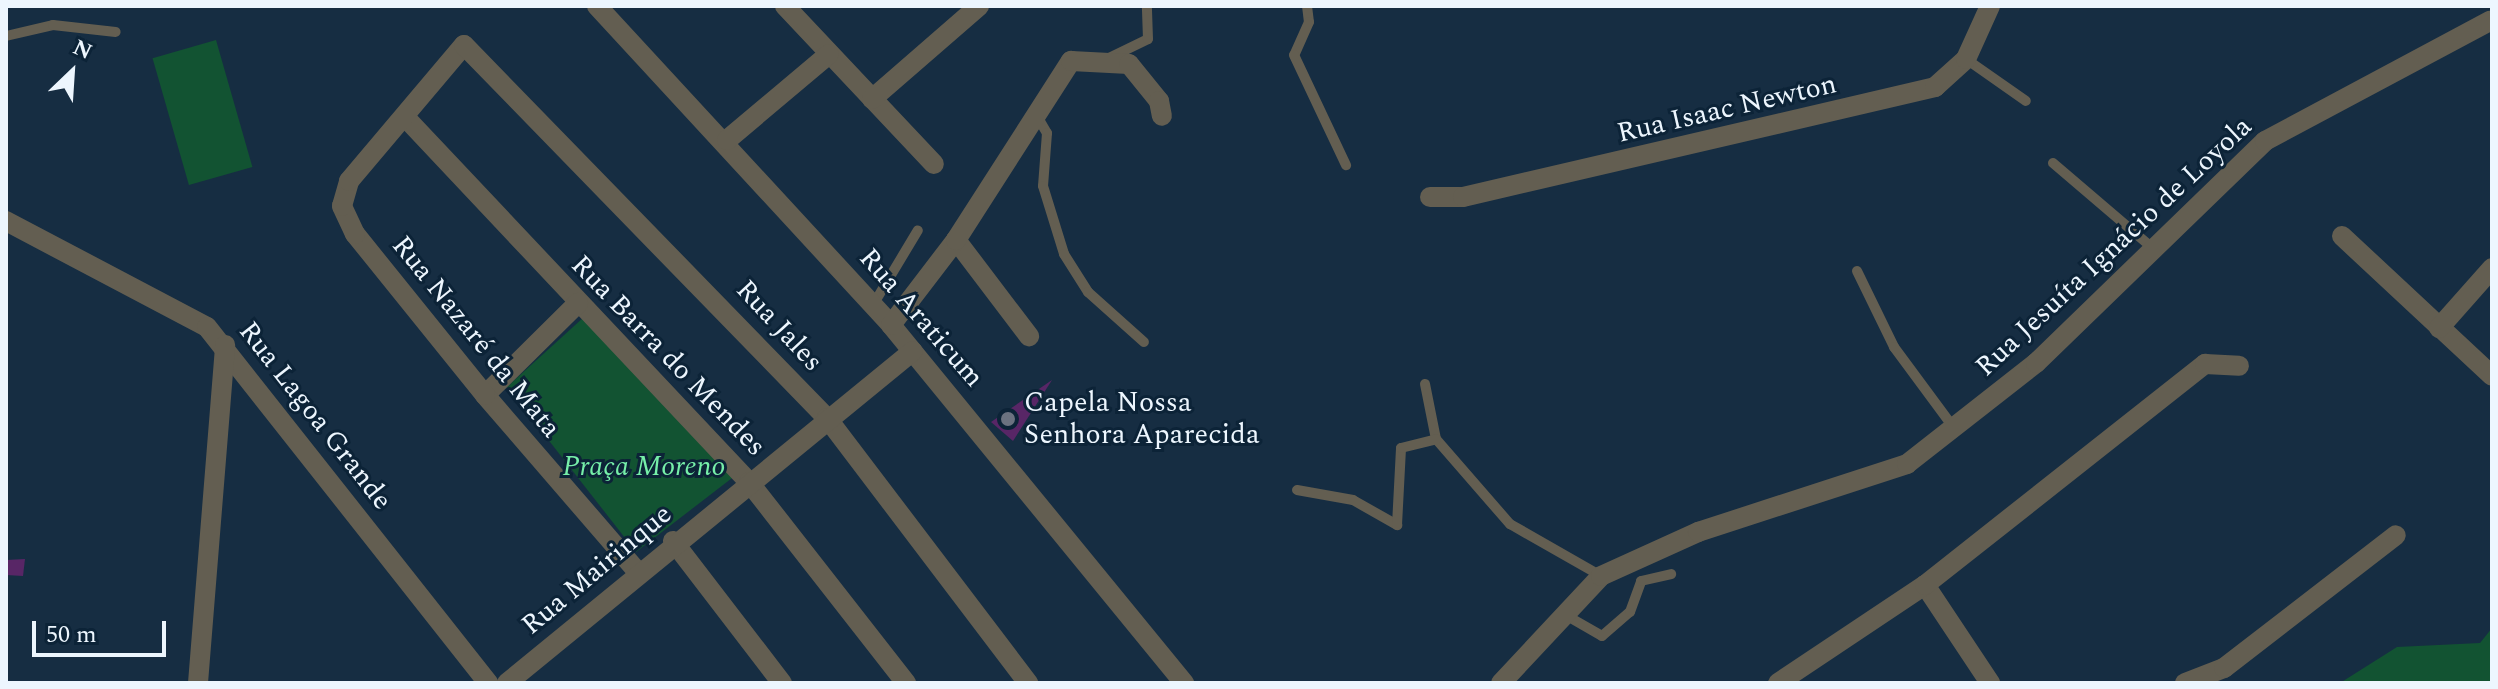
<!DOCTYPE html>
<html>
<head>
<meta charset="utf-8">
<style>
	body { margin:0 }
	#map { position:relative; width:2498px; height:689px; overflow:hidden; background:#162d42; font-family:Spectral,serif }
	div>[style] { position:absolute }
	.green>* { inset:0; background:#125332; transform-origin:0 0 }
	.building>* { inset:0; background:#582666 }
	.service>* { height:10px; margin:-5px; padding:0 5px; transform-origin:5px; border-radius:5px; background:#635e51 }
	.minor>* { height:20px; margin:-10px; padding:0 10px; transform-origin:10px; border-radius:10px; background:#635e51 }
	.dots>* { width:22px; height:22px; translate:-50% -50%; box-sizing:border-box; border:4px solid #0c2337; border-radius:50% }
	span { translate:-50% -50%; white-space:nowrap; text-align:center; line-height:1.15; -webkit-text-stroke:6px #0c2337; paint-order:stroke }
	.street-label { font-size:28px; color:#edf6fe }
	.poi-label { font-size:28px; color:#edf6fe }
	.left { translate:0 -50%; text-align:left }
	.park-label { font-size:28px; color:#76efa9; font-style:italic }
	.frame { position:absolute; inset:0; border:8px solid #edf6fe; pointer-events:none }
	.north { position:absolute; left:32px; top:32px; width:80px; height:80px; -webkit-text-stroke:6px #0c2337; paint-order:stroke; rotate:25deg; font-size:22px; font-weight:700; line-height:32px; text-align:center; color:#edf6fe }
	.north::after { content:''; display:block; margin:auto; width:28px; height:36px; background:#edf6fe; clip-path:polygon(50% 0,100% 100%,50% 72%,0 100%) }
	.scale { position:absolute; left:32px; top:621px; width:134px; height:36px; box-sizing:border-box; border:4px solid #edf6fe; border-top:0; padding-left:10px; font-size:24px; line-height:28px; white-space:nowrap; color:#edf6fe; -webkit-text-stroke:6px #0c2337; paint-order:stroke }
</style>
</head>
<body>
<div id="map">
	<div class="green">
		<i style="left:216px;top:40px;width:132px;height:66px;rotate:74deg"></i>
		<i style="clip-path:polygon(584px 317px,736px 475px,636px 552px,507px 387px)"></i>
		<i style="clip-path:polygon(2492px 628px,2492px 683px,2340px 683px,2397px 647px,2480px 643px)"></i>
	</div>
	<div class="building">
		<i style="clip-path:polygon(1052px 380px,1013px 441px,991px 422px)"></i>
		<i style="clip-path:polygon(25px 559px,23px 576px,6px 575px,6px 560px)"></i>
	</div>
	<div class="service">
		<i style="left:1307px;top:6px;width:16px;rotate:83deg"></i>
		<i style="left:1309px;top:22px;width:36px;rotate:114deg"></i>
		<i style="left:1294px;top:55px;width:122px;rotate:64.7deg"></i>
		<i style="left:6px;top:36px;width:48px;rotate:-13.2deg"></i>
		<i style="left:53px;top:25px;width:63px;rotate:6.3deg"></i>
		<i style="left:1109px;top:58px;width:43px;rotate:-26deg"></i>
		<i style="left:1148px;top:39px;width:33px;rotate:-92deg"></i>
		<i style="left:1966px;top:59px;width:73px;rotate:35deg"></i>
		<i style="left:1037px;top:116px;width:20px;rotate:60deg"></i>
		<i style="left:1047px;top:133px;width:53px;rotate:94.3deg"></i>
		<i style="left:1043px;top:186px;width:71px;rotate:72.8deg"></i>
		<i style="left:1064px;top:254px;width:45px;rotate:57.7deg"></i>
		<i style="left:1088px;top:292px;width:75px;rotate:41.8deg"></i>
		<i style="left:2053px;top:163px;width:134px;rotate:40.5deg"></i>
		<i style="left:1857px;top:271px;width:85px;rotate:64deg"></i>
		<i style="left:1894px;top:347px;width:101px;rotate:53.5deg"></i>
		<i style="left:873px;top:305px;width:87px;rotate:-59deg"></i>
		<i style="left:1425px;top:384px;width:56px;rotate:78.7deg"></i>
		<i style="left:1436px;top:439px;width:113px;rotate:49deg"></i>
		<i style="left:1510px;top:524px;width:105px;rotate:29.7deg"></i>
		<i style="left:1297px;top:490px;width:57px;rotate:10.1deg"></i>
		<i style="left:1353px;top:500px;width:51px;rotate:29.6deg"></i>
		<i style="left:1397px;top:525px;width:77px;rotate:-87deg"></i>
		<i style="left:1401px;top:448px;width:36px;rotate:-14deg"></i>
		<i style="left:1562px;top:613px;width:46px;rotate:29.9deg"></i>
		<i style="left:1602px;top:636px;width:37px;rotate:-41deg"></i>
		<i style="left:1630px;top:612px;width:33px;rotate:-70deg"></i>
		<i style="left:1641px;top:581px;width:31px;rotate:-13deg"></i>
	</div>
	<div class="minor">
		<i style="left:597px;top:6px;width:434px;rotate:47.3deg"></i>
		<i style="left:891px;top:325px;width:463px;rotate:50.7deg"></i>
		<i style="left:785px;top:6px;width:217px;rotate:46.7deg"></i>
		<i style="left:872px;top:99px;width:142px;rotate:-41deg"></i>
		<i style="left:405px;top:117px;width:502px;rotate:46.7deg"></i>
		<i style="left:749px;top:482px;width:255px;rotate:52deg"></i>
		<i style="left:727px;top:140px;width:133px;rotate:-40.1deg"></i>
		<i style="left:1430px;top:197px;width:33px"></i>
		<i style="left:1463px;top:197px;width:485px;rotate:-13.1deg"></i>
		<i style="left:1935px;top:87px;width:42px;rotate:-42.1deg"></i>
		<i style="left:1966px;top:59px;width:58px;rotate:-65.6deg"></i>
		<i style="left:6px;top:221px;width:227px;rotate:27.8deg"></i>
		<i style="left:207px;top:327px;width:454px;rotate:51.7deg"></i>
		<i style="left:2342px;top:236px;width:205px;rotate:43deg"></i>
		<i style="left:956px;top:240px;width:121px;rotate:52.8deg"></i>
		<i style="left:891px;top:325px;width:107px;rotate:-52.6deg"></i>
		<i style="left:956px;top:240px;width:213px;rotate:-57.3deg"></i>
		<i style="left:1071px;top:61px;width:58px;rotate:3deg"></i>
		<i style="left:1129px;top:64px;width:48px;rotate:51deg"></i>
		<i style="left:1159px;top:101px;width:15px;rotate:79deg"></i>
		<i style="left:2439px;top:328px;width:80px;rotate:-48.5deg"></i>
		<i style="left:485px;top:395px;width:131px;rotate:-44.7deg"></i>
		<i style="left:673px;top:541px;width:179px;rotate:52.5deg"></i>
		<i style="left:636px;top:570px;width:231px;rotate:-130.8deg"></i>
		<i style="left:485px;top:395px;width:207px;rotate:-128.9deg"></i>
		<i style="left:355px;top:234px;width:31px;rotate:-115deg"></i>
		<i style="left:342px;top:206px;width:26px;rotate:-74deg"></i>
		<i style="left:349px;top:181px;width:178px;rotate:-49.8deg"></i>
		<i style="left:464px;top:45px;width:520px;rotate:45.78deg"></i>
		<i style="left:827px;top:418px;width:333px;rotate:52.8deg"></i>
		<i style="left:1925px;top:585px;width:118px;rotate:56.4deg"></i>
		<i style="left:198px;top:683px;width:339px;rotate:-85.4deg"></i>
		<i style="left:507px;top:683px;width:524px;rotate:-39.27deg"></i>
		<i style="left:1501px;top:683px;width:146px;rotate:-46.9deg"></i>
		<i style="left:1601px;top:576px;width:107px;rotate:-24.4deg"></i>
		<i style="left:1698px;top:532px;width:220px;rotate:-18deg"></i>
		<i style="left:1907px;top:464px;width:164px;rotate:-38.1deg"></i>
		<i style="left:2036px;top:363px;width:319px;rotate:-44.1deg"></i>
		<i style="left:2265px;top:141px;width:255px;rotate:-28.1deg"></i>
		<i style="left:1778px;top:683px;width:177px;rotate:-33.7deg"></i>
		<i style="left:1925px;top:585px;width:357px;rotate:-38.3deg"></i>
		<i style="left:2205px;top:364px;width:34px;rotate:3deg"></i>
		<i style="left:2185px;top:683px;width:42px;rotate:-21deg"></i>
		<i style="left:2224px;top:668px;width:217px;rotate:-37.7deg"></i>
	</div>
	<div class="dots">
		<i style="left:1008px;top:419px;background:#6b7280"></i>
	</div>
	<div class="street-label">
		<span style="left:1727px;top:109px;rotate:-13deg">Rua Isaac Newton</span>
		<span style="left:2114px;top:247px;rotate:-43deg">Rua Jesuíta Ignácio de Loyola</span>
		<span style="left:921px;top:318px;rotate:49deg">Rua Araticum</span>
		<span style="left:779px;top:326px;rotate:47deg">Rua Jales</span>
		<span style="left:476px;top:337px;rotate:51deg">Rua Nazaré da Mata</span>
		<span style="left:668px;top:356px;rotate:46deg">Rua Barra do Mendes</span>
		<span style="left:315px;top:416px;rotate:52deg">Rua Lagoa Grande</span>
		<span style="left:597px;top:570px;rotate:-40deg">Rua Mairinque</span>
	</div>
	<div class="poi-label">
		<span class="left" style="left:1024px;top:419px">Capela Nossa<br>Senhora Aparecida</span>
	</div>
	<div class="park-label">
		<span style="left:644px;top:467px">Praça Moreno</span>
	</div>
	<div class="frame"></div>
	<div class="north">N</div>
	<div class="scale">50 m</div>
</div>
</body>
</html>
